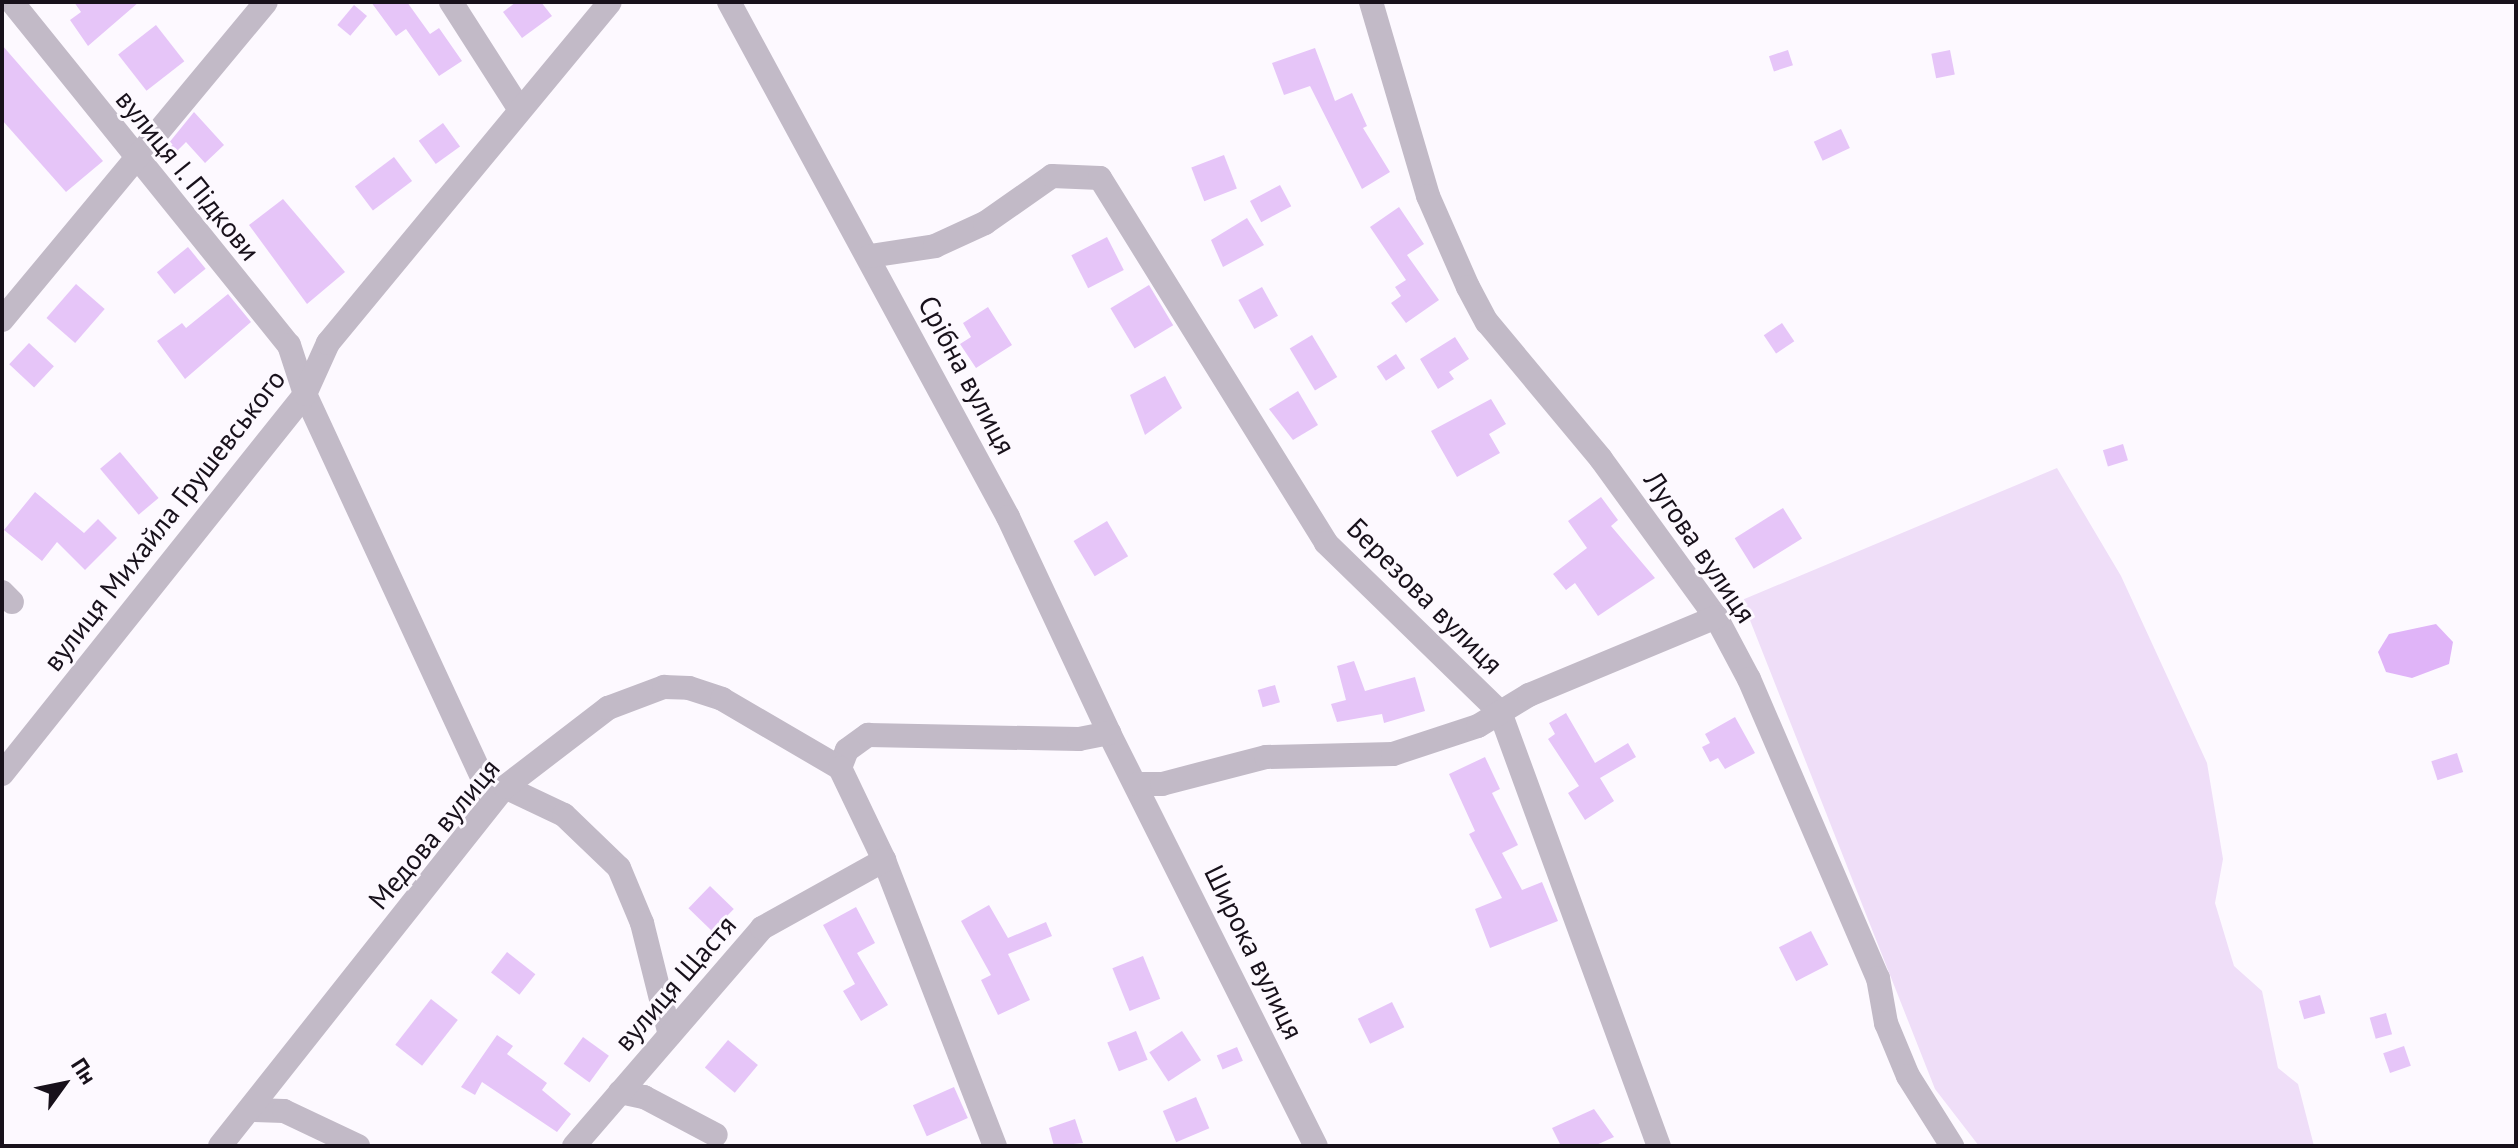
<!DOCTYPE html>
<html>
<head>
<meta charset="utf-8">
<style>
	body { margin:0 }
	#map { position:relative; width:2518px; height:1148px; overflow:hidden; background:#fdf9ff; font-family:"PT Sans",sans-serif }
	div>[style] { position:absolute }
	.green>* { inset:0; background:#efdef8 }
	.water>* { inset:0; background:#e0b4f8 }
	.building>* { inset:0; background:#e6c5f8; transform-origin:0 0 }
	.minor>* { height:24px; margin:-12px; padding:0 12px; transform-origin:12px; border-radius:12px; background:#c2bac7 }
	span { translate:-50% -50%; white-space:nowrap; text-align:center; line-height:1.15; -webkit-text-stroke:6px #fdf9ff; paint-order:stroke }
	.street-label { font-size:28px; color:#18111b }
	.frame { position:absolute; inset:0; border:4px solid #18111b; pointer-events:none }
	.north { position:absolute; left:24px; top:1044px; width:80px; height:80px; -webkit-text-stroke:6px #fdf9ff; paint-order:stroke; rotate:57deg; font-size:22px; font-weight:700; line-height:32px; text-align:center; color:#18111b }
	.north::after { content:''; display:block; margin:auto; width:28px; height:36px; background:#18111b; clip-path:polygon(50% 0,100% 100%,50% 72%,0 100%) }
</style>
</head>
<body>
<div id="map">
	<div class="green">
		<i style="clip-path:polygon(2057px 468px,2121px 576px,2207px 763px,2223px 859px,2215px 903px,2234px 966px,2262px 991px,2278px 1068px,2298px 1084px,2314px 1146px,1979px 1146px,1935px 1089px,1742px 600px)"></i>
	</div>
	<div class="water">
		<i style="clip-path:polygon(2436px 624px,2453px 642px,2449px 664px,2412px 678px,2386px 672px,2378px 652px,2389px 634px)"></i>
	</div>
	<div class="building">
		<i style="clip-path:polygon(74px 2px,139px 2px,88px 46px,70px 20px,81px 12px)"></i>
		<i style="clip-path:polygon(371px 2px,407px 2px,430px 34px,439px 28px,462px 61px,439px 76px,406px 29px,396px 36px)"></i>
		<i style="clip-path:polygon(516px 2px,541px 2px,552px 16px,522px 38px,503px 12px)"></i>
		<i style="left:354px;top:5px;width:17px;height:26px;rotate:40deg"></i>
		<i style="left:156px;top:25px;width:46px;height:48px;rotate:52deg"></i>
		<i style="clip-path:polygon(2px 45px,103px 161px,66px 192px,2px 120px)"></i>
		<i style="clip-path:polygon(1315px 48px,1335px 101px,1352px 93px,1367px 126px,1363px 128px,1390px 172px,1362px 189px,1310px 86px,1284px 95px,1272px 63px)"></i>
		<i style="left:1788px;top:50px;width:16px;height:20px;rotate:72deg"></i>
		<i style="left:1950px;top:50px;width:25px;height:19px;rotate:79deg"></i>
		<i style="clip-path:polygon(194px 112px,224px 145px,205px 163px,186px 142px,176px 152px,168px 144px)"></i>
		<i style="left:443px;top:123px;width:29px;height:30px;rotate:54deg"></i>
		<i style="left:1841px;top:129px;width:21px;height:30px;rotate:65deg"></i>
		<i style="left:1224px;top:155px;width:36px;height:35px;rotate:69deg"></i>
		<i style="left:394px;top:157px;width:30px;height:49px;rotate:53deg"></i>
		<i style="left:1280px;top:185px;width:24px;height:34px;rotate:62deg"></i>
		<i style="clip-path:polygon(283px 199px,345px 272px,307px 304px,249px 225px)"></i>
		<i style="clip-path:polygon(1399px 207px,1424px 244px,1407px 255px,1439px 300px,1406px 323px,1391px 303px,1401px 296px,1395px 287px,1406px 280px,1370px 227px)"></i>
		<i style="clip-path:polygon(1247px 218px,1264px 245px,1223px 267px,1211px 240px)"></i>
		<i style="left:1107px;top:237px;width:37px;height:40px;rotate:63deg"></i>
		<i style="left:188px;top:247px;width:28px;height:40px;rotate:51deg"></i>
		<i style="left:76px;top:284px;width:38px;height:45px;rotate:41deg"></i>
		<i style="left:1149px;top:285px;width:47px;height:45px;rotate:59deg"></i>
		<i style="left:1262px;top:287px;width:33px;height:27px;rotate:61deg"></i>
		<i style="clip-path:polygon(228px 294px,251px 322px,185px 379px,157px 341px,182px 323px,186px 328px)"></i>
		<i style="clip-path:polygon(988px 307px,1012px 345px,976px 368px,960px 344px,971px 337px,963px 323px)"></i>
		<i style="left:1782px;top:323px;width:22px;height:22px;rotate:56deg"></i>
		<i style="left:1312px;top:335px;width:49px;height:26px;rotate:59deg"></i>
		<i style="clip-path:polygon(1455px 337px,1469px 359px,1449px 372px,1454px 379px,1438px 389px,1420px 359px)"></i>
		<i style="left:29px;top:343px;width:34px;height:29px;rotate:43deg"></i>
		<i style="left:1396px;top:354px;width:17px;height:23px;rotate:57deg"></i>
		<i style="clip-path:polygon(1165px 376px,1182px 408px,1145px 435px,1130px 395px)"></i>
		<i style="clip-path:polygon(1298px 391px,1318px 425px,1293px 440px,1269px 409px)"></i>
		<i style="clip-path:polygon(1491px 399px,1506px 424px,1489px 434px,1500px 453px,1457px 477px,1431px 431px)"></i>
		<i style="left:2123px;top:444px;width:17px;height:21px;rotate:73deg"></i>
		<i style="left:120px;top:452px;width:60px;height:26px;rotate:50deg"></i>
		<i style="clip-path:polygon(35px 492px,84px 533px,98px 519px,117px 538px,85px 570px,57px 542px,42px 561px,4px 530px)"></i>
		<i style="clip-path:polygon(1601px 497px,1618px 520px,1611px 526px,1655px 578px,1598px 616px,1575px 583px,1566px 590px,1553px 574px,1587px 548px,1568px 521px)"></i>
		<i style="left:1783px;top:508px;width:36px;height:57px;rotate:58deg"></i>
		<i style="left:1107px;top:521px;width:41px;height:39px;rotate:59deg"></i>
		<i style="clip-path:polygon(1354px 661px,1365px 691px,1415px 677px,1425px 711px,1384px 723px,1382px 714px,1337px 722px,1331px 704px,1346px 700px,1337px 666px)"></i>
		<i style="left:1275px;top:685px;width:18px;height:18px;rotate:74deg"></i>
		<i style="clip-path:polygon(1566px 713px,1595px 763px,1628px 743px,1636px 757px,1600px 778px,1614px 801px,1585px 820px,1568px 793px,1579px 786px,1548px 739px,1555px 734px,1549px 723px)"></i>
		<i style="clip-path:polygon(1735px 717px,1755px 753px,1725px 769px,1718px 758px,1710px 762px,1702px 747px,1710px 743px,1705px 734px)"></i>
		<i style="left:2457px;top:753px;width:20px;height:27px;rotate:72deg"></i>
		<i style="clip-path:polygon(1485px 757px,1500px 789px,1492px 793px,1518px 845px,1502px 853px,1522px 890px,1542px 882px,1558px 921px,1490px 948px,1475px 909px,1502px 898px,1469px 834px,1475px 831px,1449px 774px)"></i>
		<i style="left:710px;top:886px;width:33px;height:31px;rotate:44deg"></i>
		<i style="clip-path:polygon(989px 905px,1008px 938px,1046px 922px,1052px 936px,1008px 954px,1030px 1000px,998px 1015px,981px 980px,991px 975px,961px 921px)"></i>
		<i style="clip-path:polygon(856px 907px,875px 943px,857px 953px,888px 1005px,861px 1021px,843px 991px,855px 984px,823px 925px)"></i>
		<i style="left:1811px;top:931px;width:38px;height:36px;rotate:63deg"></i>
		<i style="left:507px;top:952px;width:36px;height:26px;rotate:38deg"></i>
		<i style="left:1143px;top:956px;width:46px;height:33px;rotate:68deg"></i>
		<i style="left:2320px;top:995px;width:19px;height:22px;rotate:74deg"></i>
		<i style="left:431px;top:999px;width:34px;height:58px;rotate:38deg"></i>
		<i style="left:1392px;top:1002px;width:28px;height:38px;rotate:64deg"></i>
		<i style="left:2386px;top:1013px;width:22px;height:17px;rotate:74deg"></i>
		<i style="left:1136px;top:1031px;width:31px;height:31px;rotate:68deg"></i>
		<i style="left:1182px;top:1031px;width:35px;height:39px;rotate:57deg"></i>
		<i style="clip-path:polygon(497px 1035px,513px 1046px,507px 1054px,547px 1083px,542px 1090px,571px 1114px,557px 1132px,482px 1082px,475px 1095px,461px 1087px)"></i>
		<i style="left:583px;top:1037px;width:32px;height:33px;rotate:36deg"></i>
		<i style="left:728px;top:1040px;width:39px;height:36px;rotate:40deg"></i>
		<i style="left:2404px;top:1046px;width:21px;height:22px;rotate:71deg"></i>
		<i style="left:1237px;top:1047px;width:15px;height:22px;rotate:67deg"></i>
		<i style="left:954px;top:1087px;width:34px;height:45px;rotate:66deg"></i>
		<i style="left:1196px;top:1097px;width:34px;height:36px;rotate:67deg"></i>
		<i style="clip-path:polygon(1594px 1109px,1614px 1137px,1594px 1146px,1561px 1146px,1552px 1128px)"></i>
		<i style="clip-path:polygon(1075px 1119px,1083px 1143px,1054px 1146px,1049px 1128px)"></i>
	</div>
	<div class="minor">
		<i style="left:12px;top:2px;width:441px;rotate:51.1deg"></i>
		<i style="left:289px;top:345px;width:52px;rotate:71.9deg"></i>
		<i style="left:305px;top:394px;width:447px;rotate:65.2deg"></i>
		<i style="left:451px;top:2px;width:128px;rotate:57.4deg"></i>
		<i style="left:729px;top:2px;width:586px;rotate:61.55deg"></i>
		<i style="left:1008px;top:517px;width:238px;rotate:64.9deg"></i>
		<i style="left:1109px;top:733px;width:462px;rotate:63.4deg"></i>
		<i style="left:1371px;top:2px;width:202px;rotate:73.6deg"></i>
		<i style="left:1428px;top:196px;width:99px;rotate:66.3deg"></i>
		<i style="left:1468px;top:287px;width:40px;rotate:62deg"></i>
		<i style="left:1487px;top:322px;width:178px;rotate:50.2deg"></i>
		<i style="left:1601px;top:459px;width:195px;rotate:54deg"></i>
		<i style="left:1716px;top:617px;width:70px;rotate:62deg"></i>
		<i style="left:1749px;top:679px;width:326px;rotate:66.7deg"></i>
		<i style="left:1878px;top:978px;width:46px;rotate:79.9deg"></i>
		<i style="left:1886px;top:1023px;width:57px;rotate:67.5deg"></i>
		<i style="left:1908px;top:1076px;width:83px;rotate:57.8deg"></i>
		<i style="left:870px;top:256px;width:66px;rotate:-8.7deg"></i>
		<i style="left:935px;top:246px;width:55px;rotate:-24.7deg"></i>
		<i style="left:985px;top:223px;width:82px;rotate:-35deg"></i>
		<i style="left:1052px;top:176px;width:48px;rotate:2.4deg"></i>
		<i style="left:1100px;top:178px;width:429px;rotate:58.2deg"></i>
		<i style="left:1326px;top:543px;width:243px;rotate:44.2deg"></i>
		<i style="left:1500px;top:712px;width:462px;rotate:69.9deg"></i>
		<i style="left:2px;top:320px;width:413px;rotate:-50.3deg"></i>
		<i style="left:2px;top:592px;width:14px;rotate:45deg"></i>
		<i style="left:840px;top:768px;width:19px;rotate:-69deg"></i>
		<i style="left:847px;top:750px;width:26px;rotate:-36deg"></i>
		<i style="left:868px;top:735px;width:211px;rotate:1.1deg"></i>
		<i style="left:1079px;top:739px;width:31px;rotate:-11deg"></i>
		<i style="left:2px;top:774px;width:486px;rotate:-51.4deg"></i>
		<i style="left:305px;top:394px;width:56px;rotate:-65.7deg"></i>
		<i style="left:328px;top:343px;width:442px;rotate:-50.4deg"></i>
		<i style="left:1137px;top:784px;width:25px"></i>
		<i style="left:1162px;top:784px;width:107px;rotate:-14.6deg"></i>
		<i style="left:1266px;top:757px;width:127px;rotate:-1.4deg"></i>
		<i style="left:1393px;top:754px;width:89px;rotate:-18.2deg"></i>
		<i style="left:1478px;top:726px;width:60px;rotate:-31.3deg"></i>
		<i style="left:1529px;top:695px;width:203px;rotate:-22.6deg"></i>
		<i style="left:505px;top:787px;width:65px;rotate:25.4deg"></i>
		<i style="left:564px;top:815px;width:76px;rotate:43.9deg"></i>
		<i style="left:619px;top:868px;width:60px;rotate:67.3deg"></i>
		<i style="left:642px;top:923px;width:115px;rotate:76deg"></i>
		<i style="left:620px;top:1092px;width:25px;rotate:12deg"></i>
		<i style="left:644px;top:1097px;width:81px;rotate:27.8deg"></i>
		<i style="left:253px;top:1110px;width:31px;rotate:2deg"></i>
		<i style="left:284px;top:1111px;width:82px;rotate:25.3deg"></i>
		<i style="left:220px;top:1146px;width:458px;rotate:-51.6deg"></i>
		<i style="left:505px;top:787px;width:130px;rotate:-37.5deg"></i>
		<i style="left:608px;top:708px;width:60px;rotate:-20.6deg"></i>
		<i style="left:664px;top:687px;width:25px;rotate:2deg"></i>
		<i style="left:689px;top:688px;width:35px;rotate:18deg"></i>
		<i style="left:722px;top:699px;width:137px;rotate:30.3deg"></i>
		<i style="left:840px;top:768px;width:102px;rotate:64.4deg"></i>
		<i style="left:884px;top:860px;width:307px;rotate:68.8deg"></i>
		<i style="left:574px;top:1146px;width:288px;rotate:-49.2deg"></i>
		<i style="left:762px;top:928px;width:140px;rotate:-29.1deg"></i>
	</div>
	<div class="street-label">
		<span style="left:188px;top:175px;rotate:51deg">вулиця І. Підкови</span>
		<span style="left:967px;top:375px;rotate:62deg">Срібна вулиця</span>
		<span style="left:164px;top:520px;rotate:-52deg">вулиця Михайла Грушевського</span>
		<span style="left:1700px;top:547px;rotate:56deg">Лугова вулиця</span>
		<span style="left:1425px;top:596px;rotate:45deg">Березова вулиця</span>
		<span style="left:434px;top:834px;rotate:-50deg">Медова вулиця</span>
		<span style="left:1254px;top:952px;rotate:64deg">Широка вулиця</span>
		<span style="left:675px;top:983px;rotate:-49deg">вулиця Щастя</span>
	</div>
	<div class="frame"></div>
	<div class="north">Пн</div>
</div>
</body>
</html>
